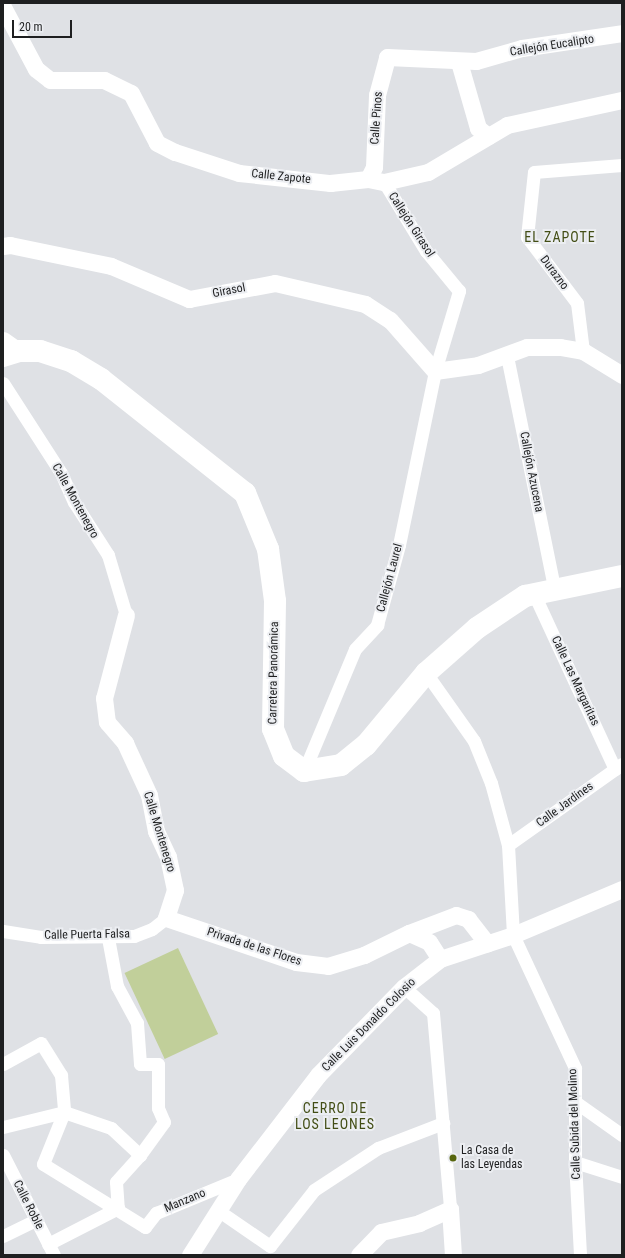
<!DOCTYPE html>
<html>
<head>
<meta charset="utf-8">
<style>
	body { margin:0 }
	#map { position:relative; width:625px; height:1258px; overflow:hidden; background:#dfe1e5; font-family:"Roboto Condensed",sans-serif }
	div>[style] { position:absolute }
	.green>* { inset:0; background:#c1cf9a; transform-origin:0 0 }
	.pedestrian>* { height:13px; margin:-6.5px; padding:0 6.5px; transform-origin:6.5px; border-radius:6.5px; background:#fff }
	.minor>* { height:17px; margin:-8.5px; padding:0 8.5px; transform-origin:8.5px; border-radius:8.5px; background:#fff }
	.tertiary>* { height:22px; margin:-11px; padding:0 11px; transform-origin:11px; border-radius:11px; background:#fff }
	.dots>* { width:11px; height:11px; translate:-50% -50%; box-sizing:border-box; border:2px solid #eceef2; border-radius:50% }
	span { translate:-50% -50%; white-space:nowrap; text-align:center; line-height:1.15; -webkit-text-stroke:4px #eceef2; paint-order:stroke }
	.street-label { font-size:12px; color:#1e1f20 }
	.poi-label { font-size:12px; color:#1e1f20 }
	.left { translate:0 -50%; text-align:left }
	.quarter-label { font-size:14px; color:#434e16; letter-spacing:1px }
	.frame { position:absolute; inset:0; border:4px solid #1e1f20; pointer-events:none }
	.scale { position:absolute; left:12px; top:20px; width:60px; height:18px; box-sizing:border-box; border:2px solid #1e1f20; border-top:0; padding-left:5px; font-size:12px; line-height:14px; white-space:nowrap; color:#1e1f20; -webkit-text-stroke:3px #eceef2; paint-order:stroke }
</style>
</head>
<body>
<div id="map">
	<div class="green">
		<i style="left:178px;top:948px;width:95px;height:59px;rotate:65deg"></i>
	</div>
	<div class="pedestrian">
		<i style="left:583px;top:351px;width:48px;rotate:-97.1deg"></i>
		<i style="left:577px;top:303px;width:83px;rotate:-127.1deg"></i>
		<i style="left:527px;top:237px;width:65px;rotate:-83.9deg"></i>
		<i style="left:534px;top:172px;width:88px;rotate:-4.5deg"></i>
		<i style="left:507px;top:356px;width:237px;rotate:78.5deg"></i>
		<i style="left:3px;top:383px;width:107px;rotate:57.2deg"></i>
		<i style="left:61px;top:473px;width:32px;rotate:66deg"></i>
		<i style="left:74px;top:502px;width:63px;rotate:57.3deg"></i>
		<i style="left:108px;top:555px;width:63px;rotate:73.3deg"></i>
		<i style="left:534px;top:594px;width:193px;rotate:65.2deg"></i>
		<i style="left:426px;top:673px;width:83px;rotate:54.8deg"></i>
		<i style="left:474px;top:741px;width:45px;rotate:68deg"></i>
		<i style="left:491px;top:783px;width:64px;rotate:74.7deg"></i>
		<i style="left:508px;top:845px;width:90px;rotate:86.8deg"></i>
		<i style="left:513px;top:935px;width:147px;rotate:65deg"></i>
		<i style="left:575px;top:1068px;width:94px;rotate:90deg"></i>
		<i style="left:575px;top:1162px;width:93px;rotate:86.9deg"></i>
		<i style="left:304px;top:771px;width:132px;rotate:-67.3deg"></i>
		<i style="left:355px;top:649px;width:33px;rotate:-47deg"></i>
		<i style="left:377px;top:625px;width:83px;rotate:-74.6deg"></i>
		<i style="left:399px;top:545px;width:178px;rotate:-78.3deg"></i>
		<i style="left:435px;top:371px;width:84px;rotate:-73.3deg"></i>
		<i style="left:459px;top:291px;width:52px;rotate:-129.5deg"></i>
		<i style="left:426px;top:251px;width:81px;rotate:-121.3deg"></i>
		<i style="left:508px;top:845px;width:140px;rotate:-35.4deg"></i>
		<i style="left:3px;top:931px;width:38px;rotate:9deg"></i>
		<i style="left:41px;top:937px;width:93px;rotate:-0.6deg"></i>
		<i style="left:134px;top:936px;width:19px;rotate:-21deg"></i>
		<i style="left:152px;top:929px;width:18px;rotate:-38deg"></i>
		<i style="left:108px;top:938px;width:49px;rotate:79.4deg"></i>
		<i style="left:117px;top:986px;width:42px;rotate:61.6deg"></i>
		<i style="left:137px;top:1023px;width:41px;rotate:85.8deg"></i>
		<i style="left:140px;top:1064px;width:18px"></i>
		<i style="left:158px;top:1064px;width:44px;rotate:90deg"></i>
		<i style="left:158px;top:1108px;width:15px;rotate:67deg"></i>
		<i style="left:164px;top:1122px;width:41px;rotate:126deg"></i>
		<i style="left:140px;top:1155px;width:36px;rotate:132deg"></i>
		<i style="left:116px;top:1182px;width:26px;rotate:86deg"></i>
		<i style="left:404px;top:987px;width:39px;rotate:42deg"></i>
		<i style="left:433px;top:1013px;width:197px;rotate:85deg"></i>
		<i style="left:3px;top:1064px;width:43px;rotate:-28.9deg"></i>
		<i style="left:41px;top:1043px;width:38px;rotate:58deg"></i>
		<i style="left:61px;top:1075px;width:37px;rotate:85deg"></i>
		<i style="left:64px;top:1112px;width:56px;rotate:112deg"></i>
		<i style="left:43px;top:1164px;width:120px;rotate:31.7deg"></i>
		<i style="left:145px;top:1227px;width:18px;rotate:-52deg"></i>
		<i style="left:156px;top:1213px;width:89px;rotate:-22.5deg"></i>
		<i style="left:574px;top:1101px;width:59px;rotate:35.3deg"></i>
		<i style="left:3px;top:1127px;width:63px;rotate:-13.8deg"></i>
		<i style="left:64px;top:1112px;width:50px;rotate:18.8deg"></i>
		<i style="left:111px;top:1128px;width:40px;rotate:43deg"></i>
		<i style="left:3px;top:1155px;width:112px;rotate:63deg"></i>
		<i style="left:575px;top:1162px;width:49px;rotate:17.7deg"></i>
		<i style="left:219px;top:1211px;width:62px;rotate:34.5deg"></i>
		<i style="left:270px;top:1246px;width:71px;rotate:-51.8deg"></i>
		<i style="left:314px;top:1190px;width:77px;rotate:-33.3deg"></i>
		<i style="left:378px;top:1148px;width:70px;rotate:-21deg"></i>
		<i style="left:3px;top:1236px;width:37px;rotate:-26deg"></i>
		<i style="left:48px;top:1244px;width:79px;rotate:-27.2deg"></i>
	</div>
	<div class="minor">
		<i style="left:3px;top:7px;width:70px;rotate:62deg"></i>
		<i style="left:36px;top:69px;width:18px;rotate:38deg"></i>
		<i style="left:50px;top:80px;width:54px"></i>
		<i style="left:104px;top:80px;width:30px;rotate:26deg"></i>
		<i style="left:131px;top:93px;width:56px;rotate:62.5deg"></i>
		<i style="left:157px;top:143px;width:20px;rotate:27deg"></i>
		<i style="left:175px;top:152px;width:67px;rotate:18.2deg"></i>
		<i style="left:239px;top:173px;width:92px;rotate:6.3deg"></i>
		<i style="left:330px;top:183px;width:38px;rotate:-6deg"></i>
		<i style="left:368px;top:179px;width:16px;rotate:11deg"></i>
		<i style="left:384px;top:182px;width:45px;rotate:-12.8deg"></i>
		<i style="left:428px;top:172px;width:92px;rotate:-30.7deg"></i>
		<i style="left:507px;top:125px;width:118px;rotate:-12.3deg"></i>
		<i style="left:459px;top:62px;width:69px;rotate:73.9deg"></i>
		<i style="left:478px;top:128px;width:13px;rotate:39deg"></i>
		<i style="left:368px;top:179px;width:13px;rotate:-63deg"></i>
		<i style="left:374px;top:167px;width:72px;rotate:-87.6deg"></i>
		<i style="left:377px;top:95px;width:39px;rotate:-75deg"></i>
		<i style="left:387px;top:57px;width:89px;rotate:2.6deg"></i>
		<i style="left:476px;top:61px;width:48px;rotate:-15.8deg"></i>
		<i style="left:522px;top:48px;width:101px;rotate:-8.5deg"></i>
		<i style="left:3px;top:246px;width:7px;rotate:-8deg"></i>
		<i style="left:10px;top:245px;width:103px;rotate:11.7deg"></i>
		<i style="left:111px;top:266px;width:85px;rotate:22.9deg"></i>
		<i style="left:189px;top:299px;width:87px;rotate:-10.5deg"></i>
		<i style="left:275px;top:283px;width:92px;rotate:13.1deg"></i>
		<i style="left:365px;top:304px;width:30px;rotate:33deg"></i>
		<i style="left:390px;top:320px;width:68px;rotate:48.6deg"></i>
		<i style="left:435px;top:371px;width:43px;rotate:-7.9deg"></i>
		<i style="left:478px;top:365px;width:52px;rotate:-20.2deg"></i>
		<i style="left:527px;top:347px;width:33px"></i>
		<i style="left:560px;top:347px;width:23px;rotate:10deg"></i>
		<i style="left:583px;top:351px;width:46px;rotate:31.6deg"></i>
		<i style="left:3px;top:340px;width:19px;rotate:35deg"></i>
		<i style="left:126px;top:615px;width:86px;rotate:104.8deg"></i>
		<i style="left:104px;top:698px;width:24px;rotate:83deg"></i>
		<i style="left:107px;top:722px;width:28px;rotate:49deg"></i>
		<i style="left:125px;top:743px;width:57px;rotate:65.2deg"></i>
		<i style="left:149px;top:795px;width:37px;rotate:79deg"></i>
		<i style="left:156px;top:831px;width:29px;rotate:65deg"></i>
		<i style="left:168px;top:857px;width:34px;rotate:78deg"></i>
		<i style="left:175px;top:890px;width:29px;rotate:108deg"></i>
		<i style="left:166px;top:918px;width:137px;rotate:18.7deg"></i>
		<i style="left:296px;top:962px;width:32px;rotate:7deg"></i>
		<i style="left:328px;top:966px;width:38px;rotate:-17deg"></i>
		<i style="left:364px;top:955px;width:50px;rotate:-26.1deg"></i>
		<i style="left:409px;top:933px;width:22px;rotate:24deg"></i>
		<i style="left:429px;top:942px;width:20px;rotate:57deg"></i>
		<i style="left:409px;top:933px;width:50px;rotate:-21deg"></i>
		<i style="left:456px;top:915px;width:13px;rotate:18deg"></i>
		<i style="left:468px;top:919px;width:31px;rotate:52deg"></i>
		<i style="left:190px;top:1255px;width:90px;rotate:-57.7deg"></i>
		<i style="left:238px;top:1179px;width:131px;rotate:-52.4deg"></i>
		<i style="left:318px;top:1075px;width:123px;rotate:-45.7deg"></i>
		<i style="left:404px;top:987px;width:46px;rotate:-37.9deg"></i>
		<i style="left:440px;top:959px;width:77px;rotate:-18.2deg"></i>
		<i style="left:513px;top:935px;width:118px;rotate:-22.9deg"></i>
		<i style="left:359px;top:1255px;width:32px;rotate:-46deg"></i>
		<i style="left:381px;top:1232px;width:39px;rotate:-13deg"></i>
		<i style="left:419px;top:1223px;width:34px;rotate:-24deg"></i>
		<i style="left:450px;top:1209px;width:46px;rotate:86.3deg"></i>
	</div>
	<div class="tertiary">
		<i style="left:3px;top:356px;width:17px;rotate:-17deg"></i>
		<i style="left:19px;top:351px;width:21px"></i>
		<i style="left:40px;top:351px;width:33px;rotate:18deg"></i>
		<i style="left:71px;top:361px;width:35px;rotate:31deg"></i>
		<i style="left:101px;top:379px;width:184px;rotate:38.4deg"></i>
		<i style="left:245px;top:493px;width:61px;rotate:67.7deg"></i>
		<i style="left:268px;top:549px;width:52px;rotate:82.3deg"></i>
		<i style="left:275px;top:601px;width:128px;rotate:90.9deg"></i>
		<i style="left:273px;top:729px;width:29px;rotate:68deg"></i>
		<i style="left:284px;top:756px;width:25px;rotate:37deg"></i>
		<i style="left:304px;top:771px;width:37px;rotate:-9deg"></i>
		<i style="left:341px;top:765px;width:32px;rotate:-39deg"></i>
		<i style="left:366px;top:745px;width:94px;rotate:-50.2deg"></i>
		<i style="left:426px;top:673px;width:68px;rotate:-41.4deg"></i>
		<i style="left:477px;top:628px;width:58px;rotate:-33.7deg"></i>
		<i style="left:525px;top:596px;width:99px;rotate:-11.7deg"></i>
	</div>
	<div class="dots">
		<i style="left:453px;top:1158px;background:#57660e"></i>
	</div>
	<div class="street-label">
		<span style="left:552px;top:46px;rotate:-9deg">Callejón Eucalipto</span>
		<span style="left:377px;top:118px;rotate:-86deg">Calle Pinos</span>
		<span style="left:281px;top:177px;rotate:6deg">Calle Zapote</span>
		<span style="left:411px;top:225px;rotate:57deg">Callejón Girasol</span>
		<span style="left:554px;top:273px;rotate:53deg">Durazno</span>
		<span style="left:229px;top:291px;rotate:-11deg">Girasol</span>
		<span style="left:531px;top:472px;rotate:79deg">Callejón Azucena</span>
		<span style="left:75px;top:501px;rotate:61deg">Calle Montenegro</span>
		<span style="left:390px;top:578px;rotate:-75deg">Callejón Laurel</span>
		<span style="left:274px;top:673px;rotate:-89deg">Carretera Panorámica</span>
		<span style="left:575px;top:681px;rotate:65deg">Calle Las Margaritas</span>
		<span style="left:565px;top:805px;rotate:-36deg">Calle Jardines</span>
		<span style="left:159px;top:832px;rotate:73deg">Calle Montenegro</span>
		<span style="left:87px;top:935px;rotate:-1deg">Calle Puerta Falsa</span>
		<span style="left:254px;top:947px;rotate:18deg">Privada de las Flores</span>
		<span style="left:369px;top:1025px;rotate:-45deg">Calle Luis Donaldo Colosio</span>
		<span style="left:575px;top:1124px;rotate:-92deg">Calle Subida del Molino</span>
		<span style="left:185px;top:1201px;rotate:-23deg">Manzano</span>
		<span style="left:28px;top:1205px;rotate:63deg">Calle Roble</span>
	</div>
	<div class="poi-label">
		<span class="left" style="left:461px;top:1158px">La Casa de<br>las Leyendas</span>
	</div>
	<div class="quarter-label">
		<span style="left:560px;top:237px">EL ZAPOTE</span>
		<span style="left:335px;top:1116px">CERRO DE<br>LOS LEONES</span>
	</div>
	<div class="frame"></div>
	<div class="scale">20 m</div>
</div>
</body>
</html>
